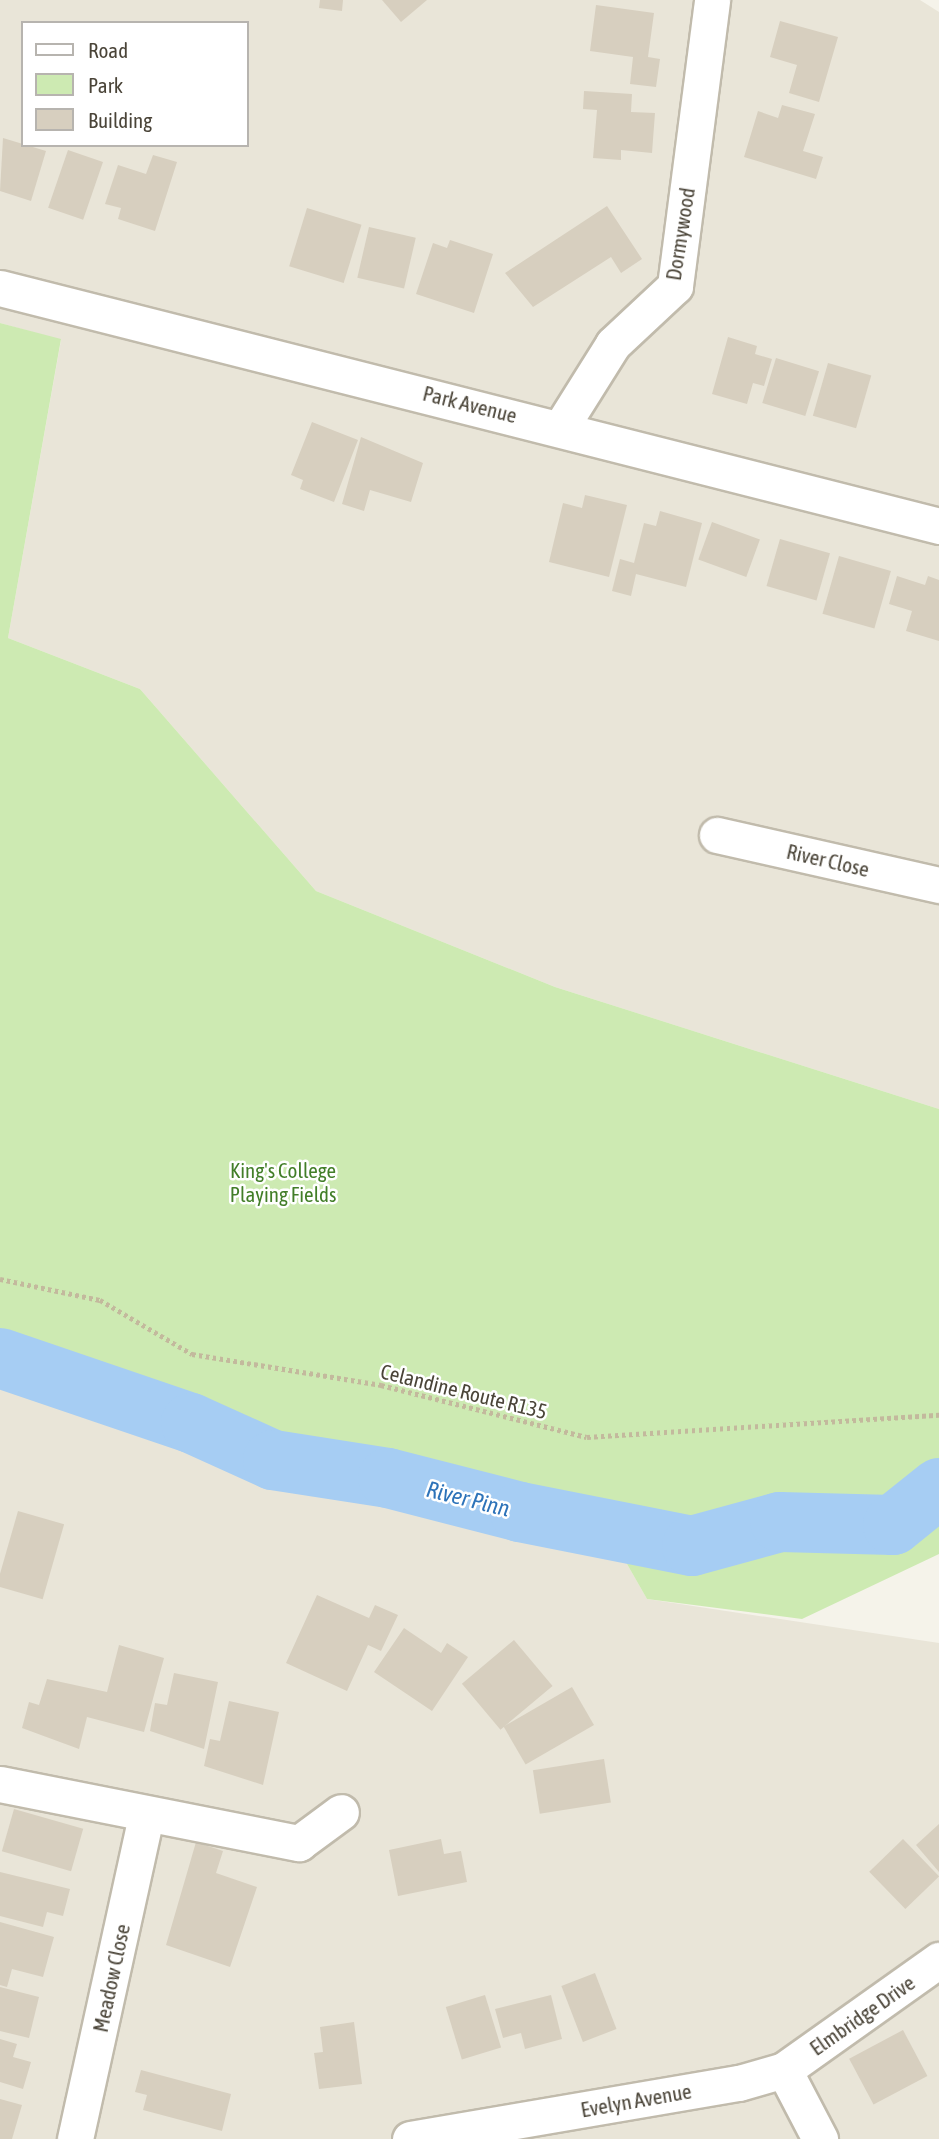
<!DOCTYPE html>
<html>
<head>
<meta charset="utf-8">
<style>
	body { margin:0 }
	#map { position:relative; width:939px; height:2139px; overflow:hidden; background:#f5f3ea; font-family:"Asap Condensed",sans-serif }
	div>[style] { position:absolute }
	.residential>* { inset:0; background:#e9e5d8 }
	.green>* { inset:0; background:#cdeab2 }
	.river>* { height:60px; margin:-30px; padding:0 30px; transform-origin:30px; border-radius:30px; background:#a6cdf3 }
	.building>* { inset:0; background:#d7cfbf; transform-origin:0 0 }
	.path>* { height:4.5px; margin-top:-2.25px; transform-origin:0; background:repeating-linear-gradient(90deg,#c3b99d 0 3.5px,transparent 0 7px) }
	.roads { filter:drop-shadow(2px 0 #c1bbac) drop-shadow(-2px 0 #c1bbac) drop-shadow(0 2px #c1bbac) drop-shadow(0 -2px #c1bbac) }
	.street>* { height:35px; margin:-17.5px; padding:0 17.5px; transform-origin:17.5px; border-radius:17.5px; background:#fff }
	span { translate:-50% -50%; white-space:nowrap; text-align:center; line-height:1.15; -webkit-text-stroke:5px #fff; paint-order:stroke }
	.street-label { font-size:21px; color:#4a4438 }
	.park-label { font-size:21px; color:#427e28 }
	.water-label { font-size:23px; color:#2d73b9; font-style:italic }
	.legend { position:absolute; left:21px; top:21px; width:228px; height:126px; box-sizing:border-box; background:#fff; border:2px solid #b7b4af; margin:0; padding:9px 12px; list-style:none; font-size:21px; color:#4a4438 }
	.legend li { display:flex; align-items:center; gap:14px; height:35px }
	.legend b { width:35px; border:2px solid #b7b4af }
</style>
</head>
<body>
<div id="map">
	<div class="residential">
		<i style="clip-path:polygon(evenodd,0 0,920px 0,939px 12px,939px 1109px,555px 987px,316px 891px,140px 689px,8px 638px,61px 340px,0 323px,0 0,23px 23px,247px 23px,247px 145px,23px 145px,23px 23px)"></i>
		<i style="clip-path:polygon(0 1384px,279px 1479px,623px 1557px,647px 1599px,939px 1643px,939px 2139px,0 2139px)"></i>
	</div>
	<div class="green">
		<i style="clip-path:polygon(0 323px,61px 339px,8px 638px,140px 689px,316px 891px,555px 987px,939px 1109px,939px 1554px,802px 1619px,647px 1599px,623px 1557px,279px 1479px,0 1384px)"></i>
	</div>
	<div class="river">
		<i style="left:0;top:1358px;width:202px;rotate:18.8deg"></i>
		<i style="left:191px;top:1423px;width:90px;rotate:24.3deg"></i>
		<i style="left:273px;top:1460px;width:116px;rotate:8.9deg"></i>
		<i style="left:388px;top:1478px;width:136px;rotate:14.4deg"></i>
		<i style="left:520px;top:1512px;width:175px;rotate:11.2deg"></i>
		<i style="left:692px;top:1546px;width:91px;rotate:-15.3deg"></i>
		<i style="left:780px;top:1522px;width:113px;rotate:1.5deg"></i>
		<i style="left:893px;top:1525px;width:59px;rotate:-38.8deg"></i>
	</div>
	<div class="building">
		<i style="clip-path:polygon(320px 0,343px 0,342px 11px,319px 8px)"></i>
		<i style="clip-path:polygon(382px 0,427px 0,401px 22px)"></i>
		<i style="clip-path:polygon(596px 5px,654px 13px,648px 57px,660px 59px,656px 87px,630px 84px,633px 57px,590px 51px)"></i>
		<i style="clip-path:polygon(780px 21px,838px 37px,819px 102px,789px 93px,797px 65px,770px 57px)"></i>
		<i style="clip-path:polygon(584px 91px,632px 94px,631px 112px,655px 113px,652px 153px,621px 150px,621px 160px,593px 158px,597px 110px,583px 109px)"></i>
		<i style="clip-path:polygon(782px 105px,815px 114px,803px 151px,823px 157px,816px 179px,744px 157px,758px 111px,778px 118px)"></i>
		<i style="clip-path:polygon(3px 138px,46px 151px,31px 201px,0 191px)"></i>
		<i style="left:68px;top:150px;width:37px;height:61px;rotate:19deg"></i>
		<i style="clip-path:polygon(153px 155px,177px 162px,155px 231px,118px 219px,121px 208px,105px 204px,118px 165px,146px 174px)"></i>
		<i style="clip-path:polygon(607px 206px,642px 259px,621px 273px,611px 257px,533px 307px,505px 273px)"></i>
		<i style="left:307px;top:208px;width:57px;height:61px;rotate:17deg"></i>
		<i style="left:369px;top:227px;width:48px;height:52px;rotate:13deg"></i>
		<i style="clip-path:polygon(450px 240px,493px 254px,474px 313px,416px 294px,433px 243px,447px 248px)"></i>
		<i style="clip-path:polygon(728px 337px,757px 346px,755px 354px,772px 359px,764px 386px,753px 383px,747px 404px,712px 394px)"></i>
		<i style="left:776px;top:358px;width:45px;height:47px;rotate:17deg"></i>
		<i style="left:828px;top:363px;width:45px;height:55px;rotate:16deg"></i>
		<i style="clip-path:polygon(312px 422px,358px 440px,334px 502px,300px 489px,303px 480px,291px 475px)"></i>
		<i style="clip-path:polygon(361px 437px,423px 463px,411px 502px,370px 490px,364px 511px,342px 504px)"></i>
		<i style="clip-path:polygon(585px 495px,627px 505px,609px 577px,549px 562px,563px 503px,582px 508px)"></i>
		<i style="clip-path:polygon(660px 511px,702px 523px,686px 587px,636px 574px,631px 596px,612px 591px,620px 559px,634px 563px,644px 523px,656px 526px)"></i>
		<i style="left:712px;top:522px;width:51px;height:40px;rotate:20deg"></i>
		<i style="left:780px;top:539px;width:52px;height:49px;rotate:16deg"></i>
		<i style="left:839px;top:556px;width:54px;height:60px;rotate:16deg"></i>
		<i style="clip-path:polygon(897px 576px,925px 585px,928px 576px,939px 580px,939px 641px,906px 631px,912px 611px,889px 604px)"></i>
		<i style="left:18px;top:1511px;width:48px;height:78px;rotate:16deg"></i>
		<i style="clip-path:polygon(317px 1595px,369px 1618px,375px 1605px,398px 1615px,381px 1651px,368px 1645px,347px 1691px,286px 1663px)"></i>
		<i style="clip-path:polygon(404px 1628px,441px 1653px,447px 1643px,468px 1657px,432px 1711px,374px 1672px)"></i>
		<i style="left:514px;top:1640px;width:60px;height:68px;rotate:50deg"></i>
		<i style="clip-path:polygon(119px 1645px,164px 1658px,144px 1732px,87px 1717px,79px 1749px,22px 1728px,29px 1702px,39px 1705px,47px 1679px,107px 1692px)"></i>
		<i style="clip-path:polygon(174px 1673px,218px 1682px,204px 1749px,150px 1731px,155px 1703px,167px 1705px)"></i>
		<i style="left:572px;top:1687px;width:44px;height:79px;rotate:60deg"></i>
		<i style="clip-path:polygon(229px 1701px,279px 1712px,263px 1785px,204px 1766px,210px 1739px,220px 1741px)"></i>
		<i style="left:604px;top:1759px;width:44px;height:72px;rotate:81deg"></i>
		<i style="left:14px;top:1809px;width:72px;height:44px;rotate:16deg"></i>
		<i style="clip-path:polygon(939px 1824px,939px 1872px,916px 1845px)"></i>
		<i style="clip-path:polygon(441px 1839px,444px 1854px,461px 1851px,467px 1882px,398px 1896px,389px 1850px)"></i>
		<i style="left:903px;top:1839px;width:52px;height:47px;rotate:46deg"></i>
		<i style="clip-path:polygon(196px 1842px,223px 1851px,216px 1873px,257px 1887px,230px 1967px,166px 1945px)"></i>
		<i style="clip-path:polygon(0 1872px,70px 1889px,63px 1916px,47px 1912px,43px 1927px,0 1916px)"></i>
		<i style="clip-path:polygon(0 1922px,54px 1937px,43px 1977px,12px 1969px,7px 1987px,0 1985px)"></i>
		<i style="left:595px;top:1973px;width:60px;height:36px;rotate:69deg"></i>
		<i style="clip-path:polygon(0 1987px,39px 1997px,29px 2038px,0 2031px)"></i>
		<i style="left:485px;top:1995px;width:55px;height:41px;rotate:73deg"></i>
		<i style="clip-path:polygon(551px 1995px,562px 2039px,525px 2049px,521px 2033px,503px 2038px,495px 2009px)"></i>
		<i style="clip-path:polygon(354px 2022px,362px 2084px,319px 2089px,314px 2053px,323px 2052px,320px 2027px)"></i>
		<i style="left:903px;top:2030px;width:52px;height:61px;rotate:62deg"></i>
		<i style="clip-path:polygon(0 2039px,17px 2044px,13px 2057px,31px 2062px,23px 2089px,0 2082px)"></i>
		<i style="clip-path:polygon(141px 2070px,231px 2094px,222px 2131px,143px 2110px,147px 2095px,135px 2092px)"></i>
		<i style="clip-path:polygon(0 2099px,22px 2105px,12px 2139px,0 2139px)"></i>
	</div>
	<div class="path">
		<i style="left:0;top:1279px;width:102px;rotate:11.9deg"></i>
		<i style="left:100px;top:1300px;width:107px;rotate:30.4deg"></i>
		<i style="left:192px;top:1354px;width:192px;rotate:9.3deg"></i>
		<i style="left:381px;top:1385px;width:212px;rotate:14.2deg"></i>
		<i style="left:587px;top:1437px;width:353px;rotate:-3.6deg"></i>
	</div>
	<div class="roads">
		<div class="street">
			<i style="left:0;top:288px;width:969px;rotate:14.22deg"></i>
			<i style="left:561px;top:427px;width:98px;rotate:-57.9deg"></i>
			<i style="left:613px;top:344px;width:85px;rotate:-43.1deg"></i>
			<i style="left:675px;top:286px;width:288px;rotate:-82.6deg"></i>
			<i style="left:717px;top:835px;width:228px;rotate:12.7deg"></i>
			<i style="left:0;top:1784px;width:305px;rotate:11.2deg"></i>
			<i style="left:299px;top:1843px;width:52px;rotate:-36.4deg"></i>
			<i style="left:784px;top:2070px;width:78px;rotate:62.4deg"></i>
			<i style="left:75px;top:2139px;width:331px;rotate:-77.6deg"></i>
			<i style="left:410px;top:2139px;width:334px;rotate:-9.7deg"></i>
			<i style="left:739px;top:2083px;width:47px;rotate:-16.1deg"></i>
			<i style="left:784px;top:2070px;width:190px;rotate:-35.4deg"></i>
		</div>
	</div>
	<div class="street-label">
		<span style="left:680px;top:234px;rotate:-81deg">Dormywood</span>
		<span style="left:470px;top:404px;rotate:14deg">Park Avenue</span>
		<span style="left:828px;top:860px;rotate:13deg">River Close</span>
		<span style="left:464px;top:1391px;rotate:14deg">Celandine Route R135</span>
		<span style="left:111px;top:1978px;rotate:-78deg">Meadow Close</span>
		<span style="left:862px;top:2015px;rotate:-35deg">Elmbridge Drive</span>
		<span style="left:636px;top:2100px;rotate:-10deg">Evelyn Avenue</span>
	</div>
	<div class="park-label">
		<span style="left:283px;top:1182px">King's College<br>Playing Fields</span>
	</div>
	<div class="water-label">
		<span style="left:468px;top:1499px;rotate:14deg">River Pinn</span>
	</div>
	<ul class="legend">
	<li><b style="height:9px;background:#fff"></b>Road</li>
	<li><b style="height:19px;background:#cdeab2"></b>Park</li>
	<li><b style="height:19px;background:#d7cfbf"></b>Building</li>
	</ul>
</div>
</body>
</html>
